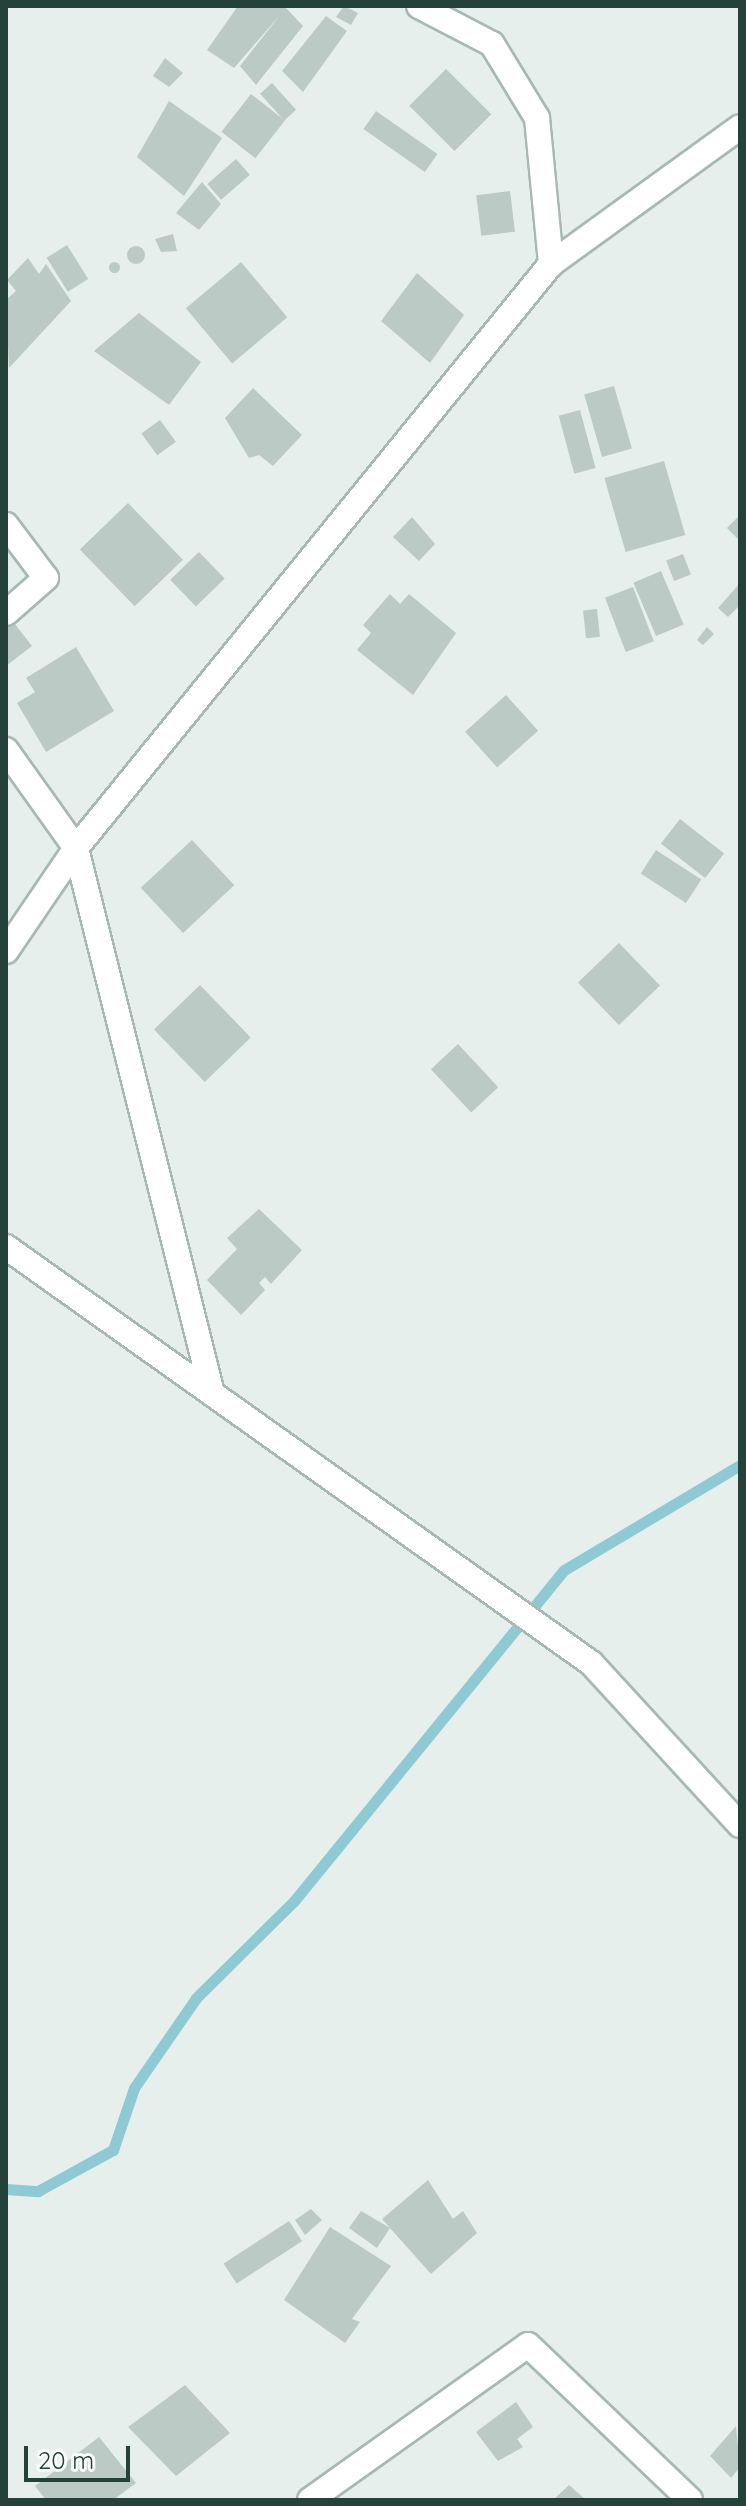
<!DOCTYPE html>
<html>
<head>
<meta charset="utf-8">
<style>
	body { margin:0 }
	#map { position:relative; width:746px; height:2506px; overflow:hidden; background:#e6efeb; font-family:Quicksand,sans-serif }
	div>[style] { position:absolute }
	.stream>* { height:11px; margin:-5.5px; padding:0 5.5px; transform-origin:5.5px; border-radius:5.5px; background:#8ec9d4 }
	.building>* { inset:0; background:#bbcac4; transform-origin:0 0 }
	.round { border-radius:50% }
	.roads { filter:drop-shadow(2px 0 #a8b8b2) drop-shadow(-2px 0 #a8b8b2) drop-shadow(0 2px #a8b8b2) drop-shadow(0 -2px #a8b8b2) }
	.street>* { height:24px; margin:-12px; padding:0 12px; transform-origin:12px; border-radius:12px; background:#fff }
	span { translate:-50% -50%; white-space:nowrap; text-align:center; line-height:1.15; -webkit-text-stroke:8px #f7fbf9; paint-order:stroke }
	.frame { position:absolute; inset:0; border:8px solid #24423a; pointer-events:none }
	.scale { position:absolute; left:24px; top:2446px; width:106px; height:36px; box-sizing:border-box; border:4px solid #24423a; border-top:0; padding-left:10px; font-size:24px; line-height:28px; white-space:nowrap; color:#24423a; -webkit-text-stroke:6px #f7fbf9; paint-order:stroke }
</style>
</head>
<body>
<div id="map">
	<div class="stream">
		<i style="left:6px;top:2189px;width:32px;rotate:4deg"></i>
		<i style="left:38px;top:2191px;width:85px;rotate:-28.7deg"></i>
		<i style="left:113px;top:2150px;width:65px;rotate:-71.3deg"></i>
		<i style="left:134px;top:2088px;width:109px;rotate:-55.4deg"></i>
		<i style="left:196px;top:1998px;width:138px;rotate:-44.7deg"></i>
		<i style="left:294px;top:1901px;width:427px;rotate:-50.8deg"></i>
		<i style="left:564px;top:1570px;width:205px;rotate:-30.8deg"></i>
	</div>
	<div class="building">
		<i style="clip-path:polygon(238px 6px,284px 6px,303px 26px,256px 85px,240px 66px,280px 15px,234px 68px,207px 50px)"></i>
		<i style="clip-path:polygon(344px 6px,358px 13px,351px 25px,336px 17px)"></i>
		<i style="clip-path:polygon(326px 16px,347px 31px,303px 92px,282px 71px)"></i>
		<i style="clip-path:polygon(165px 58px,183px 73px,169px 87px,153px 76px)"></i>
		<i style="left:446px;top:69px;width:64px;height:52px;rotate:45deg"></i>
		<i style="left:272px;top:83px;width:36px;height:16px;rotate:48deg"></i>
		<i style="left:251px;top:94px;width:43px;height:48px;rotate:38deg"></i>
		<i style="clip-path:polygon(169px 101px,222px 138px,184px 196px,137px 157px)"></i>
		<i style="left:376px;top:111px;width:75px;height:22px;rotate:35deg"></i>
		<i style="left:236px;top:159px;width:21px;height:38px;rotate:49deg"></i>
		<i style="clip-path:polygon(202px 182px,221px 204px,199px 230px,176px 213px)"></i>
		<i style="left:510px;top:191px;width:41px;height:34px;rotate:83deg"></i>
		<i style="clip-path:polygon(173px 234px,177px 251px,161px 252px,155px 239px)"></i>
		<i style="left:67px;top:245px;width:40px;height:24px;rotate:58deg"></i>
		<i class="round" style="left:127px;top:246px;width:18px;height:18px"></i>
		<i style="clip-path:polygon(28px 258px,39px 274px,46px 264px,71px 301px,9px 368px,6px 300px,16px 291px,7px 280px)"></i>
		<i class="round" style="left:108.5px;top:261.5px;width:11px;height:11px"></i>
		<i style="left:241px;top:262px;width:72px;height:72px;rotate:50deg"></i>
		<i style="clip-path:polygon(417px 273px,464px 315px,430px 363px,381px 321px)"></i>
		<i style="clip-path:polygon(139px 313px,201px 362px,169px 405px,94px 351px)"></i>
		<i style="left:614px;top:386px;width:65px;height:31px;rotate:74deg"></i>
		<i style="clip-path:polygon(253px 388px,302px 435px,273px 466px,259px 455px,249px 458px,225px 418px)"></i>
		<i style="left:580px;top:410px;width:60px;height:22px;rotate:75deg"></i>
		<i style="left:160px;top:420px;width:27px;height:23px;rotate:54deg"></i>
		<i style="left:664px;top:461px;width:77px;height:62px;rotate:74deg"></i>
		<i style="left:128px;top:503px;width:79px;height:67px;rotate:46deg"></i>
		<i style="clip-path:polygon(740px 515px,740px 541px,727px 528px)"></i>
		<i style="clip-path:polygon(412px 517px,435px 544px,419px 561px,393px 537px)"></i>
		<i style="left:199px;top:552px;width:37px;height:40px;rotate:46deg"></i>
		<i style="left:683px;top:554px;width:22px;height:18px;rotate:69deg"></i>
		<i style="left:661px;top:571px;width:58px;height:30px;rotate:67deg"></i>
		<i style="clip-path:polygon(740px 583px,740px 605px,728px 617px,718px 608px)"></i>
		<i style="left:633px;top:587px;width:58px;height:30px;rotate:69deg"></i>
		<i style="clip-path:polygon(390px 594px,400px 604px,409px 594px,456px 633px,413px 695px,357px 650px,371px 633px,363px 625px)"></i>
		<i style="left:597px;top:609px;width:28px;height:14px;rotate:84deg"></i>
		<i style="clip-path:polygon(11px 619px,32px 646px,6px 666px,6px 623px)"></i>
		<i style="clip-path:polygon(707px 627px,714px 634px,703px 645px,697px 640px)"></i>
		<i style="clip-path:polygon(76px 647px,114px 711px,46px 752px,17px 703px,35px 692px,26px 678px)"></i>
		<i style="left:506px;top:695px;width:48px;height:55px;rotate:48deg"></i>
		<i style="left:680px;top:819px;width:56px;height:31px;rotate:38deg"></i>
		<i style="left:192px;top:840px;width:62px;height:70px;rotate:47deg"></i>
		<i style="left:656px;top:850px;width:54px;height:28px;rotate:33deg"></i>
		<i style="left:619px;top:943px;width:59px;height:57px;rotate:46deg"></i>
		<i style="left:200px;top:985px;width:73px;height:64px;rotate:46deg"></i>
		<i style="left:458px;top:1044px;width:59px;height:37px;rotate:47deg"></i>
		<i style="clip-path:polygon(259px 1209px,302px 1250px,271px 1284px,265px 1277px,259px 1283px,265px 1290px,241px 1315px,207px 1280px,237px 1249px,227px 1238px)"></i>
		<i style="clip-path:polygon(428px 2180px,453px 2219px,463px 2211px,477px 2233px,431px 2274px,390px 2228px,377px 2248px,349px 2228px,361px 2211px,390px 2228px,382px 2219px)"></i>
		<i style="clip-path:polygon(311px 2209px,322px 2220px,305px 2235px,295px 2220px)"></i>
		<i style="left:289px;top:2221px;width:24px;height:78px;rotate:57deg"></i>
		<i style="clip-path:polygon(330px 2227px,391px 2266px,352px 2319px,360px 2322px,345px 2343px,284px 2300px)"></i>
		<i style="clip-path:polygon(185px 2385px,230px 2433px,176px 2476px,128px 2427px)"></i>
		<i style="clip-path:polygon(516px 2402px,533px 2427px,517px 2439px,523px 2447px,498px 2461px,476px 2432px)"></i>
		<i style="clip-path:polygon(736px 2426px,740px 2467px,731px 2478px,710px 2456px)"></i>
		<i style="clip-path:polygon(99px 2437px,136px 2483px,113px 2500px,46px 2500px,35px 2486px)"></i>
		<i style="clip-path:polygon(569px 2485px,586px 2500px,553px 2500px)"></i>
	</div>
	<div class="roads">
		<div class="street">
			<i style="left:419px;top:6px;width:82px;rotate:27.5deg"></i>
			<i style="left:492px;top:44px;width:87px;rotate:58.7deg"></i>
			<i style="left:537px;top:118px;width:147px;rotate:84.5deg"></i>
			<i style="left:6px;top:525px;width:66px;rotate:53deg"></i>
			<i style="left:46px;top:578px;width:53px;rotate:138.8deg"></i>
			<i style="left:6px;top:750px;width:120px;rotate:54.5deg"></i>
			<i style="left:76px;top:848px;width:562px;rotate:75.99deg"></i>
			<i style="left:6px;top:951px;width:125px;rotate:-55.8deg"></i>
			<i style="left:76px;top:848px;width:753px;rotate:-50.88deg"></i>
			<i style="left:551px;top:264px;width:233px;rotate:-35.9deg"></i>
			<i style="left:6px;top:1247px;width:718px;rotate:35.42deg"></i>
			<i style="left:591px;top:1663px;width:220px;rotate:47.4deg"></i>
			<i style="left:310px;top:2500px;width:267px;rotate:-35.4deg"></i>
			<i style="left:528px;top:2345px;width:224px;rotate:43.7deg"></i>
		</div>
	</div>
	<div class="frame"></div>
	<div class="scale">20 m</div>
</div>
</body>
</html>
